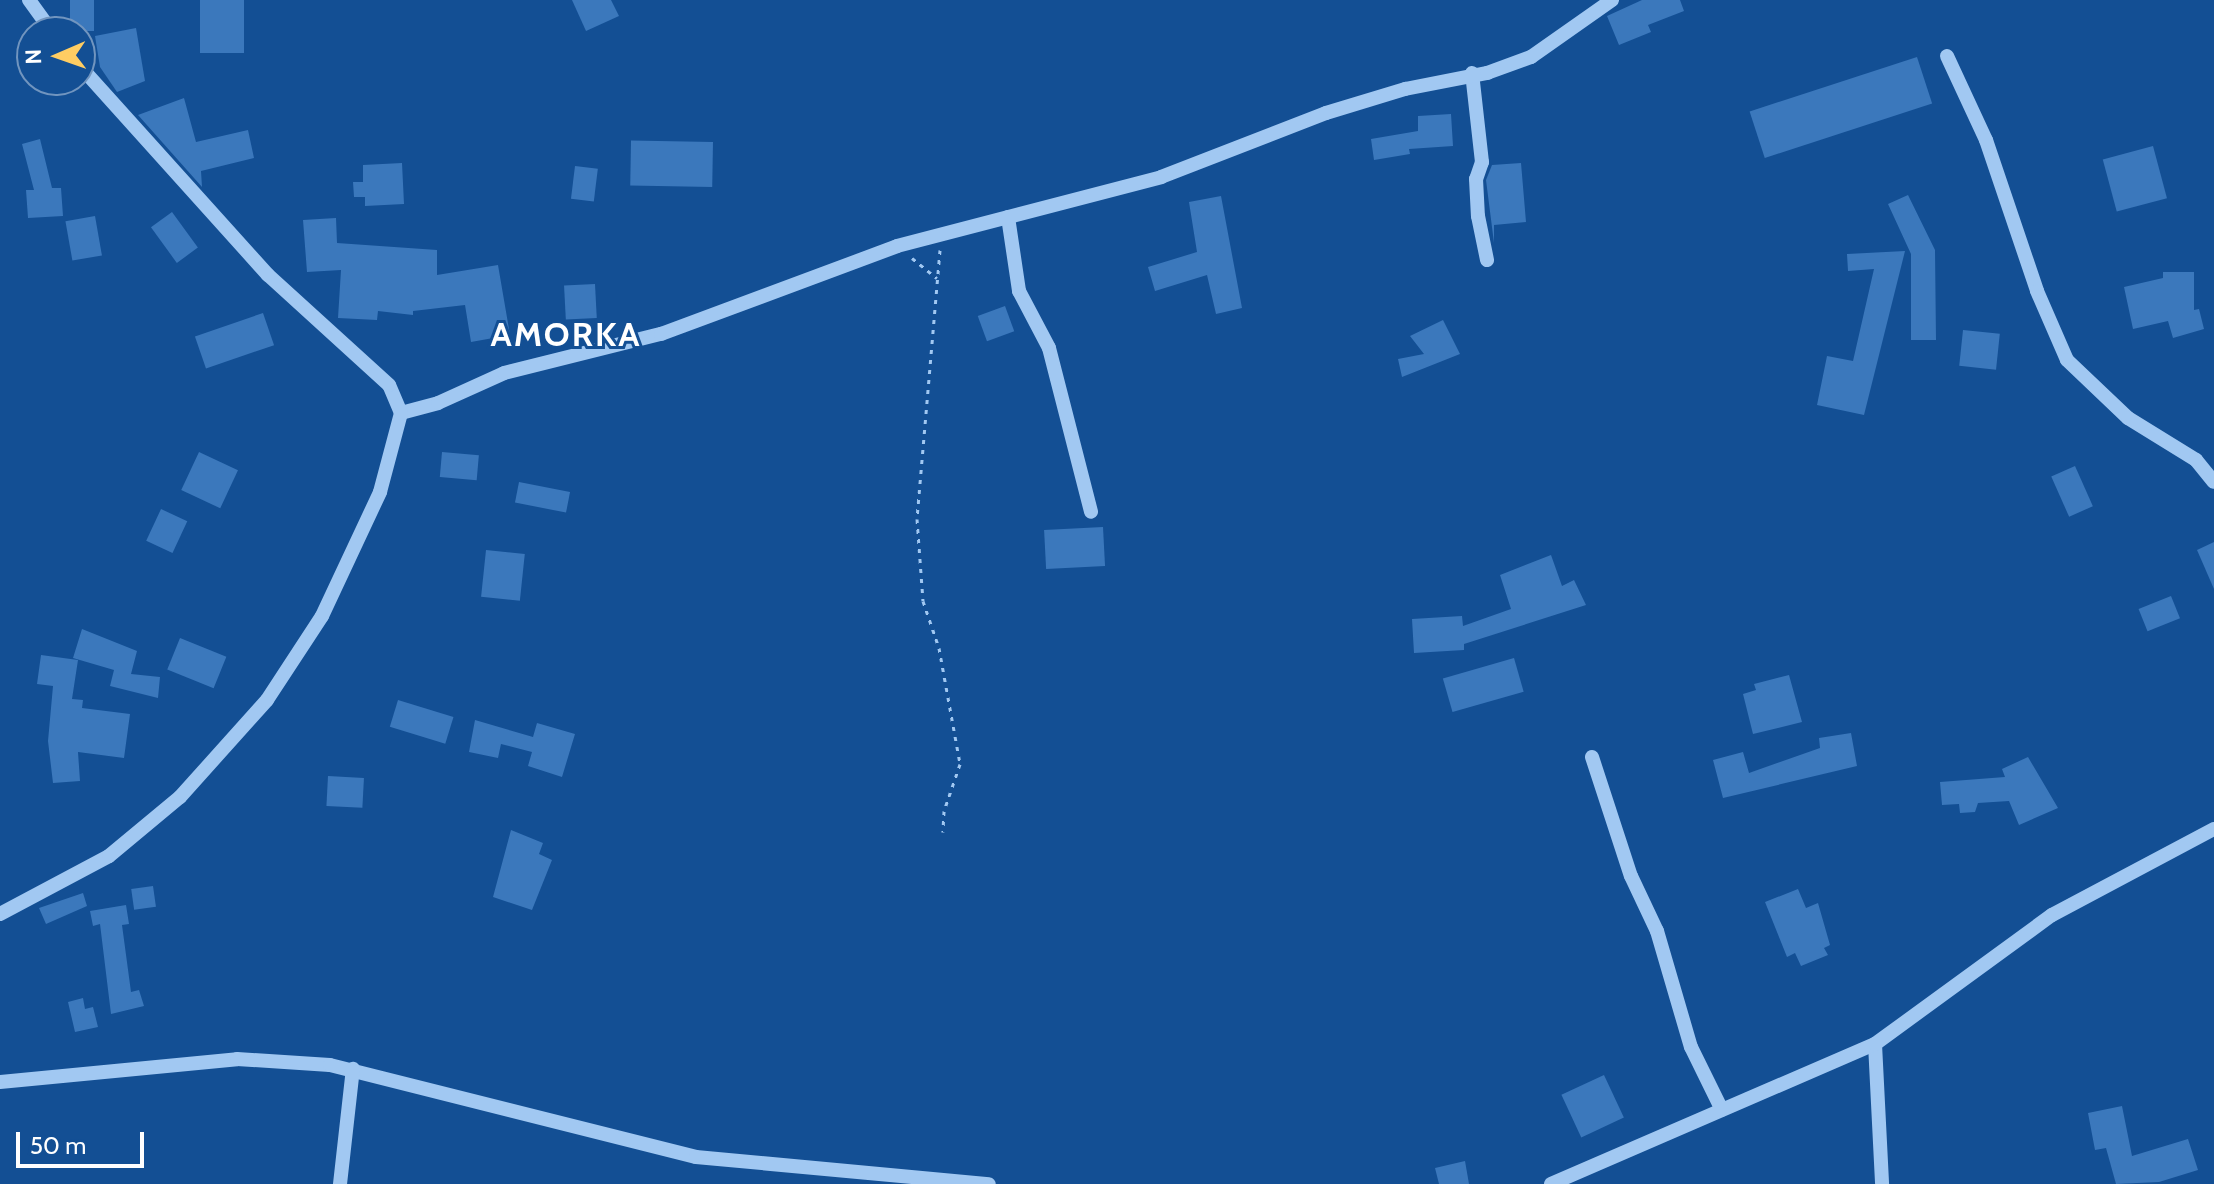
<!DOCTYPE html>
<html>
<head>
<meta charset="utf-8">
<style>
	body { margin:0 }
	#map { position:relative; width:2214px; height:1184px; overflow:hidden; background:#134f94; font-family:Cabin,sans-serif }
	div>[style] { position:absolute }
	.building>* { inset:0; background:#3b78bc; transform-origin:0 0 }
	.path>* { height:3px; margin-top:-1.5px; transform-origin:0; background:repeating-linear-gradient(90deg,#a1c8f2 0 4px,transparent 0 10px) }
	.minor>* { height:14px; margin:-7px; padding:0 7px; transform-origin:7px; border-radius:7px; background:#a1c8f2 }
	span { translate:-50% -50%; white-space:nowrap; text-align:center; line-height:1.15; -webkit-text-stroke:6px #134f94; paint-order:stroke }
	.district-label { font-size:34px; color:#fff; font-weight:700; letter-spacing:2px }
	.north { position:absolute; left:16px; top:16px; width:80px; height:80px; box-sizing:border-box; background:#134f94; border:2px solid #7195bf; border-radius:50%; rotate:268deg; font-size:22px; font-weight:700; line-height:32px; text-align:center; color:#fff }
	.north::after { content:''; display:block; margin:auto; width:28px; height:36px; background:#ffcd63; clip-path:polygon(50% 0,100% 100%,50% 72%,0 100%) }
	.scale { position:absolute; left:16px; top:1132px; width:128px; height:36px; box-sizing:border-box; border:4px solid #fff; border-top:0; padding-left:10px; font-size:24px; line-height:28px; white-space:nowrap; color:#fff; -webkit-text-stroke:6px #134f94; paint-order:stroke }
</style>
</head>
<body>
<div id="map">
	<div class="building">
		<i style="left:70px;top:0;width:24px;height:31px"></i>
		<i style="left:200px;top:0;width:44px;height:53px"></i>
		<i style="clip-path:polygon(572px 0,611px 0,619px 16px,586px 31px)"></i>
		<i style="clip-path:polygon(1642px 0,1680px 0,1684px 11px,1648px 25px,1651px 32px,1619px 45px,1607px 16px)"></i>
		<i style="clip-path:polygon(136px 28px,145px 81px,117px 92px,100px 67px,95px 36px)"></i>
		<i style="left:1917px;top:57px;width:49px;height:176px;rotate:72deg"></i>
		<i style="clip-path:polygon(184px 98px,196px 142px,248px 130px,254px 158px,201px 171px,202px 187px,138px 115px)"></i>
		<i style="clip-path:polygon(1451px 114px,1453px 146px,1409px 149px,1410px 154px,1374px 160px,1371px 139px,1418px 131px,1418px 116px)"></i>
		<i style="clip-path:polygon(40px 139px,52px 188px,61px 188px,63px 216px,28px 218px,26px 190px,34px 190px,22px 144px)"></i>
		<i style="left:713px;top:142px;width:45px;height:82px;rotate:91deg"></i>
		<i style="left:2153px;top:146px;width:54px;height:52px;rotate:75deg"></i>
		<i style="clip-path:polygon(402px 163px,404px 204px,365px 206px,365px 197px,354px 197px,353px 182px,363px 182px,363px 165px)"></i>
		<i style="clip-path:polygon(1521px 163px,1526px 222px,1494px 225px,1494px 243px,1486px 180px,1492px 165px)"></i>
		<i style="left:575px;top:166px;width:23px;height:33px;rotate:7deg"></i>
		<i style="clip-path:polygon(1908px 195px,1935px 250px,1936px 340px,1911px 340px,1911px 254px,1888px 204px)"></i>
		<i style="clip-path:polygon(1221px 196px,1242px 308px,1216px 314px,1207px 275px,1155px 291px,1148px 267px,1197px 252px,1189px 202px)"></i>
		<i style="left:172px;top:212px;width:44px;height:26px;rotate:54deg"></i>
		<i style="left:95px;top:216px;width:40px;height:30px;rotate:80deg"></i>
		<i style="clip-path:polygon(336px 218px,337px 243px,437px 250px,437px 275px,498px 265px,510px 335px,471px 342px,465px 305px,413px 311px,413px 315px,378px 311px,377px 320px,338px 318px,341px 270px,307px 272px,303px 220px)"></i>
		<i style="clip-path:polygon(1905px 251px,1864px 415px,1817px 405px,1827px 356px,1853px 361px,1874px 269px,1848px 271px,1847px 254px)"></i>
		<i style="clip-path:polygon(2163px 272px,2194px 272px,2194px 310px,2199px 309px,2204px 329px,2173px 338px,2168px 321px,2133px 329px,2124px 287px,2163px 278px)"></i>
		<i style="left:595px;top:284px;width:34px;height:31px;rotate:87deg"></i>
		<i style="left:1005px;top:306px;width:27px;height:29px;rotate:70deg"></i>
		<i style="left:263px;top:313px;width:34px;height:72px;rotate:71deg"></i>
		<i style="clip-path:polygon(1443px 320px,1460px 354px,1402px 377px,1398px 359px,1424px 354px,1410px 336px)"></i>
		<i style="left:1963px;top:330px;width:37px;height:36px;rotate:6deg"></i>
		<i style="left:199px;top:452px;width:43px;height:42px;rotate:25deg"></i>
		<i style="left:442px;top:452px;width:37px;height:25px;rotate:5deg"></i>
		<i style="left:2075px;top:466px;width:44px;height:26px;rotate:66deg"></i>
		<i style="left:519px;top:482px;width:52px;height:21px;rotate:11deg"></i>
		<i style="left:161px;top:509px;width:29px;height:35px;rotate:25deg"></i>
		<i style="left:1103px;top:527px;width:39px;height:59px;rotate:87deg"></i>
		<i style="clip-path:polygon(2214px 542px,2214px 589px,2197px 550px)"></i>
		<i style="left:486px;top:550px;width:39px;height:47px;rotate:6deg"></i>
		<i style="clip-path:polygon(1551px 555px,1562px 586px,1574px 580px,1586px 605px,1464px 644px,1464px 650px,1414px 653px,1412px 619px,1462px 616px,1463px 626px,1511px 609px,1500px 575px)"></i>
		<i style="left:2171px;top:596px;width:24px;height:35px;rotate:68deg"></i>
		<i style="clip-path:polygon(82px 629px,137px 651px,131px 674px,160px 677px,158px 698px,110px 686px,114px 670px,73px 658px)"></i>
		<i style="left:180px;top:638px;width:50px;height:34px;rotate:22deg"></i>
		<i style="clip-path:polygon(41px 655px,78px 660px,72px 699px,83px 700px,82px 708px,130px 714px,124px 758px,78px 752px,80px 781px,53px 783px,48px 741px,53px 686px,37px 684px)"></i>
		<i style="left:1514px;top:658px;width:35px;height:74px;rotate:74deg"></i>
		<i style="clip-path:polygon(1789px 675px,1802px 722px,1753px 734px,1743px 694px,1756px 690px,1754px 684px)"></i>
		<i style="left:398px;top:700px;width:58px;height:28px;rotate:17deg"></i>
		<i style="clip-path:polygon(475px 720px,533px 737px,537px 723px,575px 734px,562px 777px,528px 766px,532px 752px,501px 744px,498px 758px,469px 752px)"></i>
		<i style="clip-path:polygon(1851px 733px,1857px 766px,1723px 798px,1713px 760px,1743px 752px,1749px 773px,1820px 748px,1819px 738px)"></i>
		<i style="clip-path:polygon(2028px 757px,2058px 808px,2019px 825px,2009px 801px,1978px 803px,1975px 812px,1960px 813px,1959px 804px,1942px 805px,1940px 782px,2005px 777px,2002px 769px)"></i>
		<i style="left:328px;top:776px;width:36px;height:30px;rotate:3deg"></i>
		<i style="clip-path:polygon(511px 830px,543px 843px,539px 854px,552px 860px,532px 910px,493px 897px)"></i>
		<i style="left:153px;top:886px;width:21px;height:22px;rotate:82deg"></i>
		<i style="clip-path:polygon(1798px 889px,1806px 908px,1818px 903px,1830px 945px,1824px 948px,1828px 955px,1801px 966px,1795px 953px,1787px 957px,1765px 902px)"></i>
		<i style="clip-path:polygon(83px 893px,87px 906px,46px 924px,39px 908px)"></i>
		<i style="clip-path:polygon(126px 905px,129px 924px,122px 925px,131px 992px,139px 990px,144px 1006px,111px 1014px,100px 924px,93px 926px,90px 911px)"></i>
		<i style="clip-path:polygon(83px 998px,85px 1009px,93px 1007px,98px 1027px,75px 1032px,68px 1002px)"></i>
		<i style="left:1604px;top:1075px;width:47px;height:47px;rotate:65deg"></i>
		<i style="clip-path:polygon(2122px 1106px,2132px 1156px,2188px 1139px,2198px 1170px,2159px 1182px,2116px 1184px,2106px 1148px,2095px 1150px,2088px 1113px)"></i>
		<i style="clip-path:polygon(1465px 1161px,1469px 1184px,1439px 1184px,1435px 1168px)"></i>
	</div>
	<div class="path">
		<i style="left:940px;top:250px;width:270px;rotate:94.9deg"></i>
		<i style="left:917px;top:519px;width:82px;rotate:85.8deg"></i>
		<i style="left:923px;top:601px;width:50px;rotate:71.2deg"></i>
		<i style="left:939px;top:648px;width:118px;rotate:79.7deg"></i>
		<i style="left:960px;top:764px;width:50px;rotate:108.8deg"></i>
		<i style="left:944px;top:811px;width:21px;rotate:93deg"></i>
		<i style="left:912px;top:258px;width:32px;rotate:39deg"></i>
	</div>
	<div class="minor">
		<i style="left:29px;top:0;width:39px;rotate:54deg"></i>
		<i style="left:1947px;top:56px;width:93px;rotate:65.1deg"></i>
		<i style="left:1986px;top:140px;width:159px;rotate:71.3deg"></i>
		<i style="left:2037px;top:291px;width:75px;rotate:66.5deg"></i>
		<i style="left:2067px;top:360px;width:84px;rotate:43.6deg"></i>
		<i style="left:2128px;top:418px;width:80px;rotate:31.7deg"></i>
		<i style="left:2196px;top:460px;width:28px;rotate:51deg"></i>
		<i style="left:1472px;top:73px;width:90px;rotate:83.6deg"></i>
		<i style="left:1482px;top:162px;width:18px;rotate:109deg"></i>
		<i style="left:1476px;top:179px;width:37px;rotate:87deg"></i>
		<i style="left:1478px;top:216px;width:45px;rotate:78.4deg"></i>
		<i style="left:1008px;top:217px;width:75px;rotate:81.5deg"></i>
		<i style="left:1019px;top:291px;width:64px;rotate:62.2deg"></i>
		<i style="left:1049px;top:348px;width:169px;rotate:75.6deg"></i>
		<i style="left:401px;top:413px;width:38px;rotate:-15deg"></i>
		<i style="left:438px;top:403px;width:72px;rotate:-24.4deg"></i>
		<i style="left:504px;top:373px;width:162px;rotate:-14deg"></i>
		<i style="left:661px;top:334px;width:252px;rotate:-20.4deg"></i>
		<i style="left:897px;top:246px;width:273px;rotate:-14.6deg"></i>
		<i style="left:1161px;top:177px;width:177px;rotate:-21.2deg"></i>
		<i style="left:1326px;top:113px;width:83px;rotate:-16.9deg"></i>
		<i style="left:1405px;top:89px;width:84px;rotate:-11deg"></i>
		<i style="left:1487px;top:73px;width:47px;rotate:-20deg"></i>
		<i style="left:1531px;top:57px;width:99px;rotate:-35.1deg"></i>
		<i style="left:1592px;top:757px;width:125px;rotate:71.9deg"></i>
		<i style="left:1631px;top:876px;width:61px;rotate:64.7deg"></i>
		<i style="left:1657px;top:931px;width:121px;rotate:73.7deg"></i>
		<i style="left:1691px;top:1047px;width:70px;rotate:63.8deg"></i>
		<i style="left:0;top:914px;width:123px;rotate:-28deg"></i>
		<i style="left:109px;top:856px;width:92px;rotate:-39.7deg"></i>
		<i style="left:180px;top:797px;width:130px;rotate:-48.1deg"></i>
		<i style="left:267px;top:700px;width:100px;rotate:-56.8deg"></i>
		<i style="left:322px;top:616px;width:137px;rotate:-64.9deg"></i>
		<i style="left:380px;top:492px;width:82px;rotate:-75.1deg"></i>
		<i style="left:401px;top:413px;width:30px;rotate:-113deg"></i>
		<i style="left:389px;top:385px;width:164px;rotate:-137.7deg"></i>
		<i style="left:268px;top:275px;width:281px;rotate:-132deg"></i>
		<i style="left:1875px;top:1044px;width:140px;rotate:87.1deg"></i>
		<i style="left:0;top:1082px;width:238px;rotate:-5.5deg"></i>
		<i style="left:237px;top:1059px;width:93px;rotate:3.7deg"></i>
		<i style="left:330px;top:1065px;width:377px;rotate:14.1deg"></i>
		<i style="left:696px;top:1157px;width:294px;rotate:5.3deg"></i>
		<i style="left:340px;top:1184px;width:116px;rotate:-83.6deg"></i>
		<i style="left:1551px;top:1184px;width:353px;rotate:-23.4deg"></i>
		<i style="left:1875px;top:1044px;width:219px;rotate:-36.1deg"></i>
		<i style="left:2052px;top:915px;width:183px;rotate:-28deg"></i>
	</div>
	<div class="district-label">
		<span style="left:566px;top:335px">AMORKA</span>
	</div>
	<div class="north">N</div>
	<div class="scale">50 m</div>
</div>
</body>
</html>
